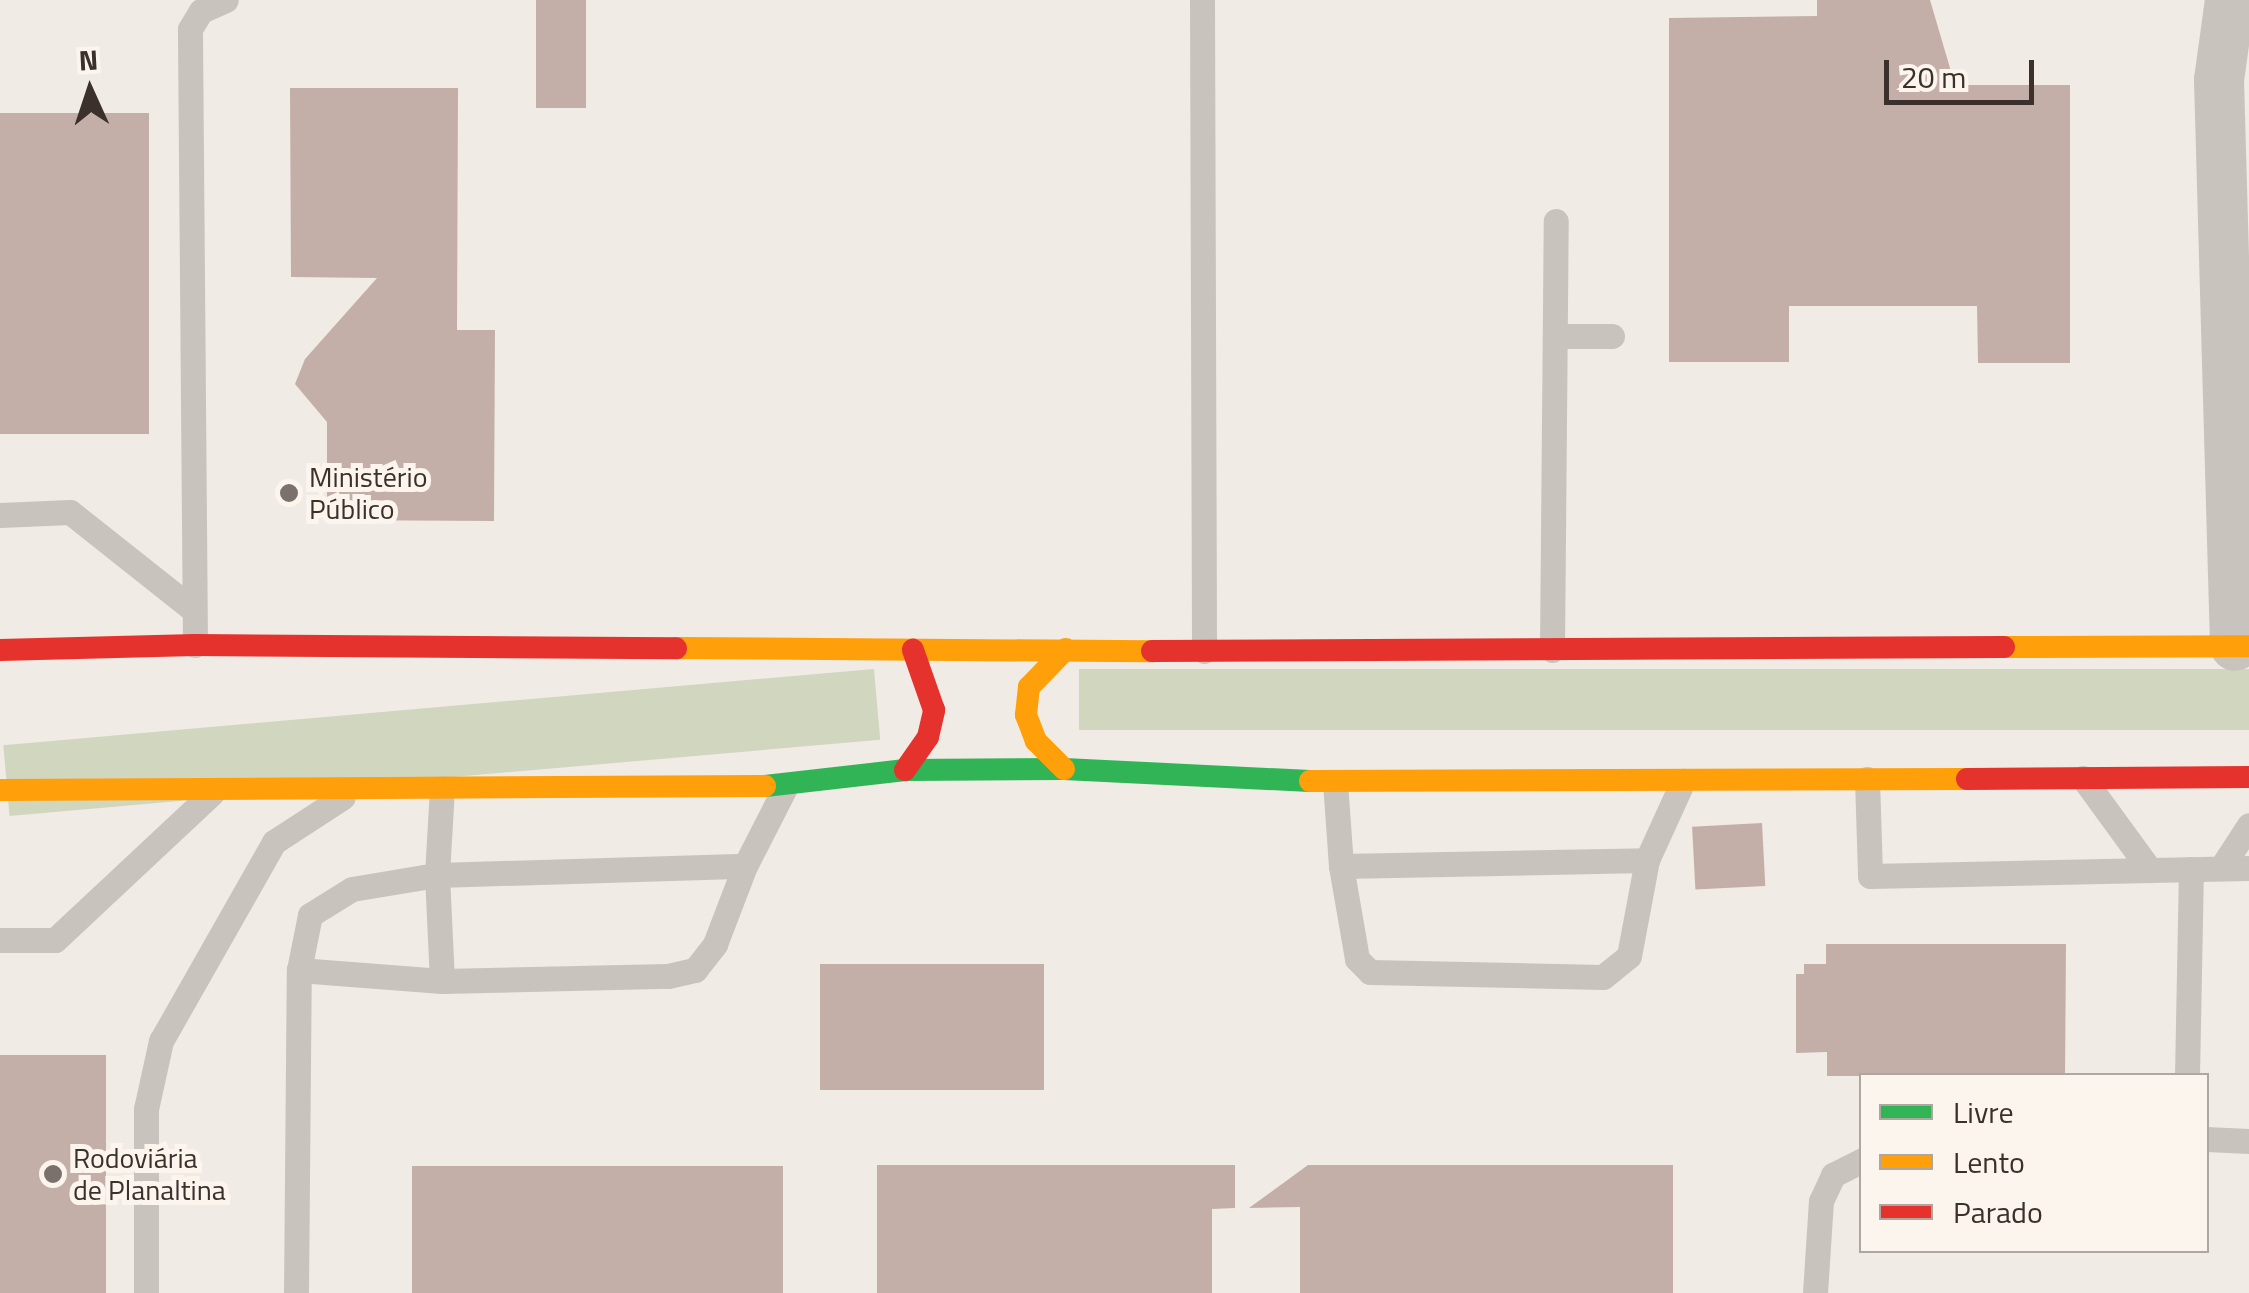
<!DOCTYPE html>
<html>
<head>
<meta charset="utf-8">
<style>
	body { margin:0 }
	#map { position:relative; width:2249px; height:1293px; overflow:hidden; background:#f0ebe5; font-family:"Titillium Web",sans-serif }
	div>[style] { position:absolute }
	.green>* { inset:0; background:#d1d6bf; transform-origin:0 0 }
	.building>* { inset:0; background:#c3afa7; transform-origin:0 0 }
	.lane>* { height:25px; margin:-12.5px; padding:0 12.5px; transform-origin:12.5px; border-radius:12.5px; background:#c9c3be }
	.street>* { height:50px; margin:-25px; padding:0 25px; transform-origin:25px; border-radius:25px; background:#c9c3be }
	.fast>* { height:22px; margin:-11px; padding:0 11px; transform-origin:11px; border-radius:11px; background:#30b455 }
	.slow>* { height:22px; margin:-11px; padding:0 11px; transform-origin:11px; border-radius:11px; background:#ff9f0a }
	.jam>* { height:22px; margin:-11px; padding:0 11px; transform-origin:11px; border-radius:11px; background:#e5322d }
	.dots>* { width:28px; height:28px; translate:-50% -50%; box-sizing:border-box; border:5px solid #fbf5ee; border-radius:50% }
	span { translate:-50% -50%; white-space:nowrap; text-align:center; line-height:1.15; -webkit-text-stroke:10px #fbf5ee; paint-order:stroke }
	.poi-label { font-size:28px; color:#3b302b }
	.left { translate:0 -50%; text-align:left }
	.legend { position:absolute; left:1859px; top:1073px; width:350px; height:180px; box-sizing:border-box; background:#fbf5ee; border:2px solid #aea6a0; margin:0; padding:12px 18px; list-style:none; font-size:30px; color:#3b302b }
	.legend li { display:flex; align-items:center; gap:20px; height:50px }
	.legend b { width:50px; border:2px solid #aea6a0 }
	.north { position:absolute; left:40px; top:40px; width:100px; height:100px; -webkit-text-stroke:8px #fbf5ee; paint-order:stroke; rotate:357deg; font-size:28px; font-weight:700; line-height:40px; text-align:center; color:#3b302b }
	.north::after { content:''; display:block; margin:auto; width:35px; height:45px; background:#3b302b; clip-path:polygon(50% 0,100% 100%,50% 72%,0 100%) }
	.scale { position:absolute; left:1884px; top:60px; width:150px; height:45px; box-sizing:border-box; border:5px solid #3b302b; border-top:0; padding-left:12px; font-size:30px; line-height:35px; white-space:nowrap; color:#3b302b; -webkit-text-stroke:8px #fbf5ee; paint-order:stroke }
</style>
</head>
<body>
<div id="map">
	<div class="green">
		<i style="left:874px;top:669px;width:71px;height:874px;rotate:85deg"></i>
		<i style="left:2249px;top:669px;width:61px;height:1170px;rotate:90deg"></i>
	</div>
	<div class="building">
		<i style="left:536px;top:0;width:50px;height:108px"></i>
		<i style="clip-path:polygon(1817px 0,1930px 0,1955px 85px,2070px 85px,2070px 363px,1978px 363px,1977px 306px,1789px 306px,1789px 362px,1669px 362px,1669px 18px,1817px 16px)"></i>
		<i style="clip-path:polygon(290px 88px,458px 88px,457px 330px,495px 330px,494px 521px,327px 520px,327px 422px,295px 384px,305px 359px,377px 278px,291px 277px)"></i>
		<i style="left:0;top:113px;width:149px;height:321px"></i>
		<i style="left:1762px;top:823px;width:63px;height:70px;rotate:87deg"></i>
		<i style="clip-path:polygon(1826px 944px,2066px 944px,2065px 1076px,1827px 1076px,1827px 1052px,1796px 1053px,1796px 974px,1804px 974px,1804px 964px,1826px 964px)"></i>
		<i style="left:1044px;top:964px;width:126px;height:224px;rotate:90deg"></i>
		<i style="left:106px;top:1055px;width:238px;height:106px;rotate:90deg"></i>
		<i style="clip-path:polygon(877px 1165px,1235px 1165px,1235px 1208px,1212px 1209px,1212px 1293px,877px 1293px)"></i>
		<i style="clip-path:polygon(1308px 1165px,1673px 1165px,1673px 1293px,1300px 1293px,1300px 1207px,1249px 1208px)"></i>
		<i style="left:412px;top:1166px;width:371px;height:127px"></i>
	</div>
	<div class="lane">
		<i style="left:1202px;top:0;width:651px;rotate:89.82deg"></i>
		<i style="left:1555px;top:336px;width:57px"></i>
		<i style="left:0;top:515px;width:70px;rotate:-2.5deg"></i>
		<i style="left:70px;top:512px;width:154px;rotate:38.4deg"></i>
		<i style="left:195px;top:645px;width:616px;rotate:-90.47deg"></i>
		<i style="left:190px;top:29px;width:21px;rotate:-59deg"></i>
		<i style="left:201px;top:11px;width:27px;rotate:-24deg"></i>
		<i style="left:1552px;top:650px;width:429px;rotate:-89.5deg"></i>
		<i style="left:2083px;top:778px;width:114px;rotate:53.9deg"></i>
		<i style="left:1867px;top:779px;width:97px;rotate:88.2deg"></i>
		<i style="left:1870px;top:876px;width:379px;rotate:-1.2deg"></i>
		<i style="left:1335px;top:782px;width:84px;rotate:85.9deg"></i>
		<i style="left:1341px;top:866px;width:306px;rotate:-1.1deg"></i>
		<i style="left:1647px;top:860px;width:87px;rotate:-65.5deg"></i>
		<i style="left:442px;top:788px;width:87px;rotate:93.3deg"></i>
		<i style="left:437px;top:875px;width:308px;rotate:-1.7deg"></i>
		<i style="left:745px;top:866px;width:90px;rotate:-62.9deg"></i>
		<i style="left:1341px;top:866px;width:94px;rotate:80.2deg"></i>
		<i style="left:1357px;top:959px;width:18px;rotate:45deg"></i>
		<i style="left:1370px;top:972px;width:233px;rotate:1.2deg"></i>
		<i style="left:1603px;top:977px;width:33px;rotate:-39deg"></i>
		<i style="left:1629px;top:956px;width:98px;rotate:-79.4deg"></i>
		<i style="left:2221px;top:868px;width:51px;rotate:-56.9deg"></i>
		<i style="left:0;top:940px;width:55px"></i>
		<i style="left:55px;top:940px;width:215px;rotate:-43.1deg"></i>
		<i style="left:299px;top:970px;width:143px;rotate:4.4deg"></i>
		<i style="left:442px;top:981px;width:226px;rotate:-1.3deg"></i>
		<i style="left:668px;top:976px;width:28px;rotate:-13deg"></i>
		<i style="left:695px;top:970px;width:33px;rotate:-52deg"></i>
		<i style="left:715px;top:944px;width:84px;rotate:-69deg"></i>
		<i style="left:2187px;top:1076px;width:207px;rotate:-88.9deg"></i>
		<i style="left:2206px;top:1139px;width:43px;rotate:2.7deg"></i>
		<i style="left:146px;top:1293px;width:184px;rotate:-90deg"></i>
		<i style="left:146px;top:1109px;width:70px;rotate:-77.6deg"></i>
		<i style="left:161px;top:1041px;width:229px;rotate:-60.4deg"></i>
		<i style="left:274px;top:842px;width:82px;rotate:-33.1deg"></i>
		<i style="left:296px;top:1293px;width:323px;rotate:-89.5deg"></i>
		<i style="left:299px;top:970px;width:56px;rotate:-78.7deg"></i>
		<i style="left:310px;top:915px;width:49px;rotate:-31.8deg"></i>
		<i style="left:352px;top:889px;width:86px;rotate:-9.4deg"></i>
		<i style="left:437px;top:875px;width:106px;rotate:87.3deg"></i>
		<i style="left:1815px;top:1293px;width:92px;rotate:-86.3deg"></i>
		<i style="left:1821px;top:1201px;width:29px;rotate:-65deg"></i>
		<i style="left:1833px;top:1175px;width:33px;rotate:-27deg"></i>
	</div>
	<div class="street">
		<i style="left:2230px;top:0;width:81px;rotate:97.8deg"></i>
		<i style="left:2219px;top:80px;width:566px;rotate:88.38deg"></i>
	</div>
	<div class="fast">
		<i style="left:765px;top:786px;width:141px;rotate:-6.5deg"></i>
		<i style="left:905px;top:770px;width:159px;rotate:-0.4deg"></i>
		<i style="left:1064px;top:769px;width:246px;rotate:2.8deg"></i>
	</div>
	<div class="slow">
		<i style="left:2004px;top:647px;width:245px;rotate:-0.2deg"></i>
		<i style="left:676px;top:648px;width:476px;rotate:0.4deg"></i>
		<i style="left:1064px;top:769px;width:40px;rotate:-135deg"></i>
		<i style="left:1036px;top:741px;width:28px;rotate:-111deg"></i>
		<i style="left:1026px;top:715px;width:28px;rotate:-84deg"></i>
		<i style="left:1029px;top:687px;width:53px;rotate:-45.8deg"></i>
		<i style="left:1310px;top:781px;width:657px;rotate:-0.17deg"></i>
		<i style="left:0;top:790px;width:765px;rotate:-0.3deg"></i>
	</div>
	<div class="jam">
		<i style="left:0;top:650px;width:195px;rotate:-1.5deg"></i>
		<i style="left:195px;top:645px;width:481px;rotate:0.4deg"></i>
		<i style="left:1152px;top:651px;width:852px;rotate:-0.27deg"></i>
		<i style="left:905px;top:770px;width:40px;rotate:-55.1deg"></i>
		<i style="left:928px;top:737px;width:28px;rotate:-77deg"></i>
		<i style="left:934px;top:710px;width:64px;rotate:-109.3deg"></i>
		<i style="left:1967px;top:779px;width:282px;rotate:-0.4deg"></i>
	</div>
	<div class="dots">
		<i style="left:289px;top:493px;background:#7a716c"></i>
		<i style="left:53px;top:1174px;background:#7a716c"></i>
	</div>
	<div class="poi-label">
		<span class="left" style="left:309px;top:493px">Ministério<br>Público</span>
		<span class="left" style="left:73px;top:1174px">Rodoviária<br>de Planaltina</span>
	</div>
	<ul class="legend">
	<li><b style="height:12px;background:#30b455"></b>Livre</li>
	<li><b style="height:12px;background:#ff9f0a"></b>Lento</li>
	<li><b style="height:12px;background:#e5322d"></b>Parado</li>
	</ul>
	<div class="north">N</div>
	<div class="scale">20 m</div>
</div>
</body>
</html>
